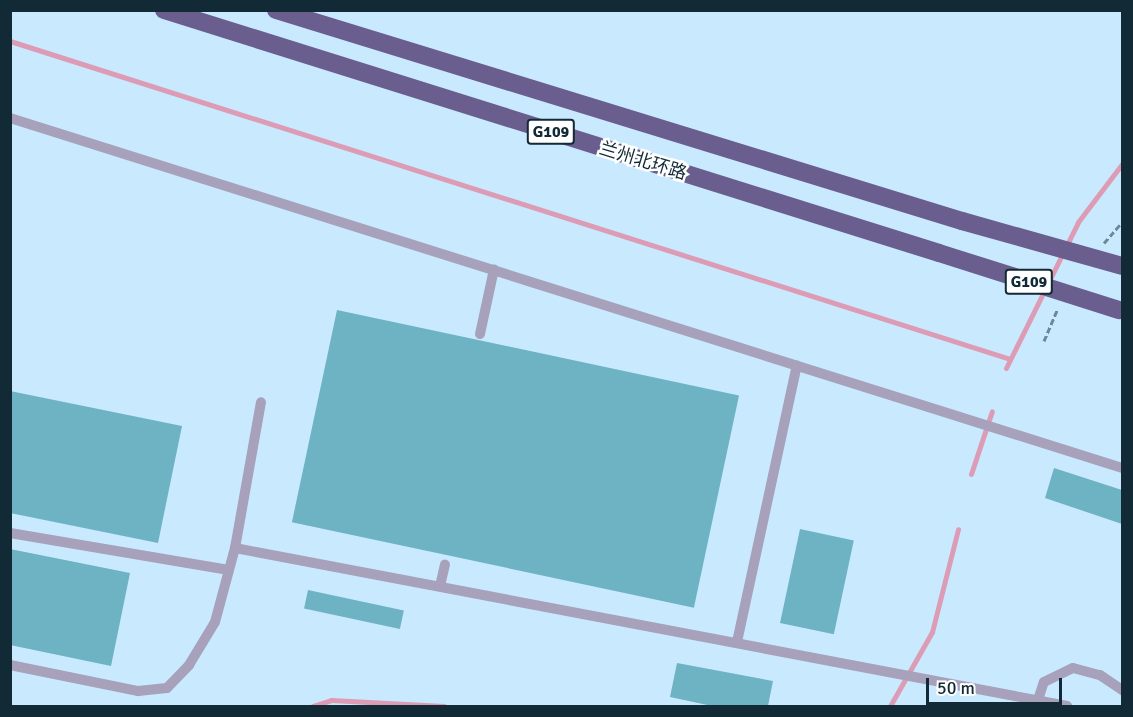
<!DOCTYPE html>
<html>
<head>
<meta charset="utf-8">
<style>
	body { margin:0 }
	#map { position:relative; width:1133px; height:717px; overflow:hidden; background:#c9eafe; font-family:Signika,"Noto Sans SC",sans-serif }
	div>[style] { position:absolute }
	.stream>* { height:5px; margin:-2.5px; padding:0 2.5px; transform-origin:2.5px; border-radius:2.5px; background:#dd9cb5 }
	.building>* { inset:0; background:#6eb3c4; transform-origin:0 0 }
	.path>* { height:3px; margin-top:-1.5px; transform-origin:0; background:repeating-linear-gradient(90deg,#6c8898 0 6px,transparent 0 9px) }
	.service>* { height:10px; margin:-5px; padding:0 5px; transform-origin:5px; border-radius:5px; background:#a7a1bb }
	.trunk>* { height:18px; margin:-9px; padding:0 9px; transform-origin:9px; border-radius:9px; background:#6a5e8f }
	.trunk-bridge>* { height:18px; margin:-9px; padding:0 9px; transform-origin:9px; border-radius:9px; background:#6a5e8f }
	span { translate:-50% -50%; white-space:nowrap; text-align:center; line-height:1.15; -webkit-text-stroke:5px #fff; paint-order:stroke }
	.shield-label span { padding:2px 4px; background:#fff; border:2px solid; border-radius:4px; -webkit-text-stroke-width:0 }
	.shield-label { font-size:16px; color:#122936; font-weight:700 }
	.street-label { font-size:18px; color:#122936 }
	.frame { position:absolute; inset:0; border:12px solid #122936; pointer-events:none }
	.scale { position:absolute; left:926px; top:678px; width:136px; height:27px; box-sizing:border-box; border:3px solid #122936; border-top:0; padding-left:8px; font-size:18px; line-height:21px; white-space:nowrap; color:#122936; -webkit-text-stroke:4px #fff; paint-order:stroke }
</style>
</head>
<body>
<div id="map">
	<div class="stream">
		<i style="left:10px;top:41px;width:1049px;rotate:17.64deg"></i>
		<i style="left:1006px;top:368px;width:163px;rotate:-63.7deg"></i>
		<i style="left:1078px;top:222px;width:73px;rotate:-52.8deg"></i>
		<i style="left:971px;top:474px;width:66px;rotate:-71.6deg"></i>
		<i style="left:313px;top:706px;width:19px;rotate:-18deg"></i>
		<i style="left:331px;top:700px;width:113px;rotate:3deg"></i>
		<i style="left:890px;top:706px;width:85px;rotate:-60.4deg"></i>
		<i style="left:932px;top:632px;width:106px;rotate:-75.8deg"></i>
	</div>
	<div class="building">
		<i style="left:337px;top:310px;width:411px;height:217px;rotate:12deg"></i>
		<i style="clip-path:polygon(10px 391px,182px 426px,158px 543px,10px 513px)"></i>
		<i style="clip-path:polygon(1054px 468px,1122px 490px,1122px 524px,1045px 498px)"></i>
		<i style="left:800px;top:529px;width:55px;height:96px;rotate:12deg"></i>
		<i style="clip-path:polygon(10px 549px,130px 573px,111px 666px,10px 645px)"></i>
		<i style="left:308px;top:590px;width:98px;height:19px;rotate:12deg"></i>
		<i style="clip-path:polygon(677px 663px,773px 681px,768px 706px,712px 706px,670px 697px)"></i>
	</div>
	<div class="path">
		<i style="left:1104px;top:243px;width:28px;rotate:-49deg"></i>
		<i style="left:1044px;top:341px;width:34px;rotate:-67deg"></i>
	</div>
	<div class="service">
		<i style="left:10px;top:118px;width:1166px;rotate:17.47deg"></i>
		<i style="left:480px;top:334px;width:66px;rotate:-77.8deg"></i>
		<i style="left:10px;top:533px;width:222px;rotate:9.6deg"></i>
		<i style="left:235px;top:548px;width:847px;rotate:10.75deg"></i>
		<i style="left:440px;top:586px;width:22px;rotate:-77deg"></i>
		<i style="left:737px;top:642px;width:283px;rotate:-77.8deg"></i>
		<i style="left:10px;top:665px;width:131px;rotate:11.5deg"></i>
		<i style="left:138px;top:691px;width:29px;rotate:-6deg"></i>
		<i style="left:167px;top:688px;width:32px;rotate:-46deg"></i>
		<i style="left:189px;top:665px;width:50px;rotate:-58.8deg"></i>
		<i style="left:215px;top:622px;width:77px;rotate:-74.9deg"></i>
		<i style="left:235px;top:548px;width:148px;rotate:-79.9deg"></i>
		<i style="left:1036px;top:706px;width:25px;rotate:-72deg"></i>
		<i style="left:1044px;top:682px;width:32px;rotate:-26deg"></i>
		<i style="left:1073px;top:668px;width:28px;rotate:15deg"></i>
		<i style="left:1100px;top:675px;width:27px;rotate:34deg"></i>
	</div>
	<div class="trunk">
		<i style="left:164px;top:10px;width:812px;rotate:17.41deg"></i>
		<i style="left:276px;top:10px;width:718px;rotate:17.1deg"></i>
	</div>
	<div class="trunk-bridge">
		<i style="left:962px;top:221px;width:166px;rotate:15.7deg"></i>
		<i style="left:939px;top:253px;width:189px;rotate:17.6deg"></i>
	</div>
	<div class="shield-label">
		<span style="left:551px;top:132px">G109</span>
		<span style="left:1029px;top:282px">G109</span>
	</div>
	<div class="street-label">
		<span style="left:643px;top:161px;rotate:17deg">兰州北环路</span>
	</div>
	<div class="frame"></div>
	<div class="scale">50 m</div>
</div>
</body>
</html>
